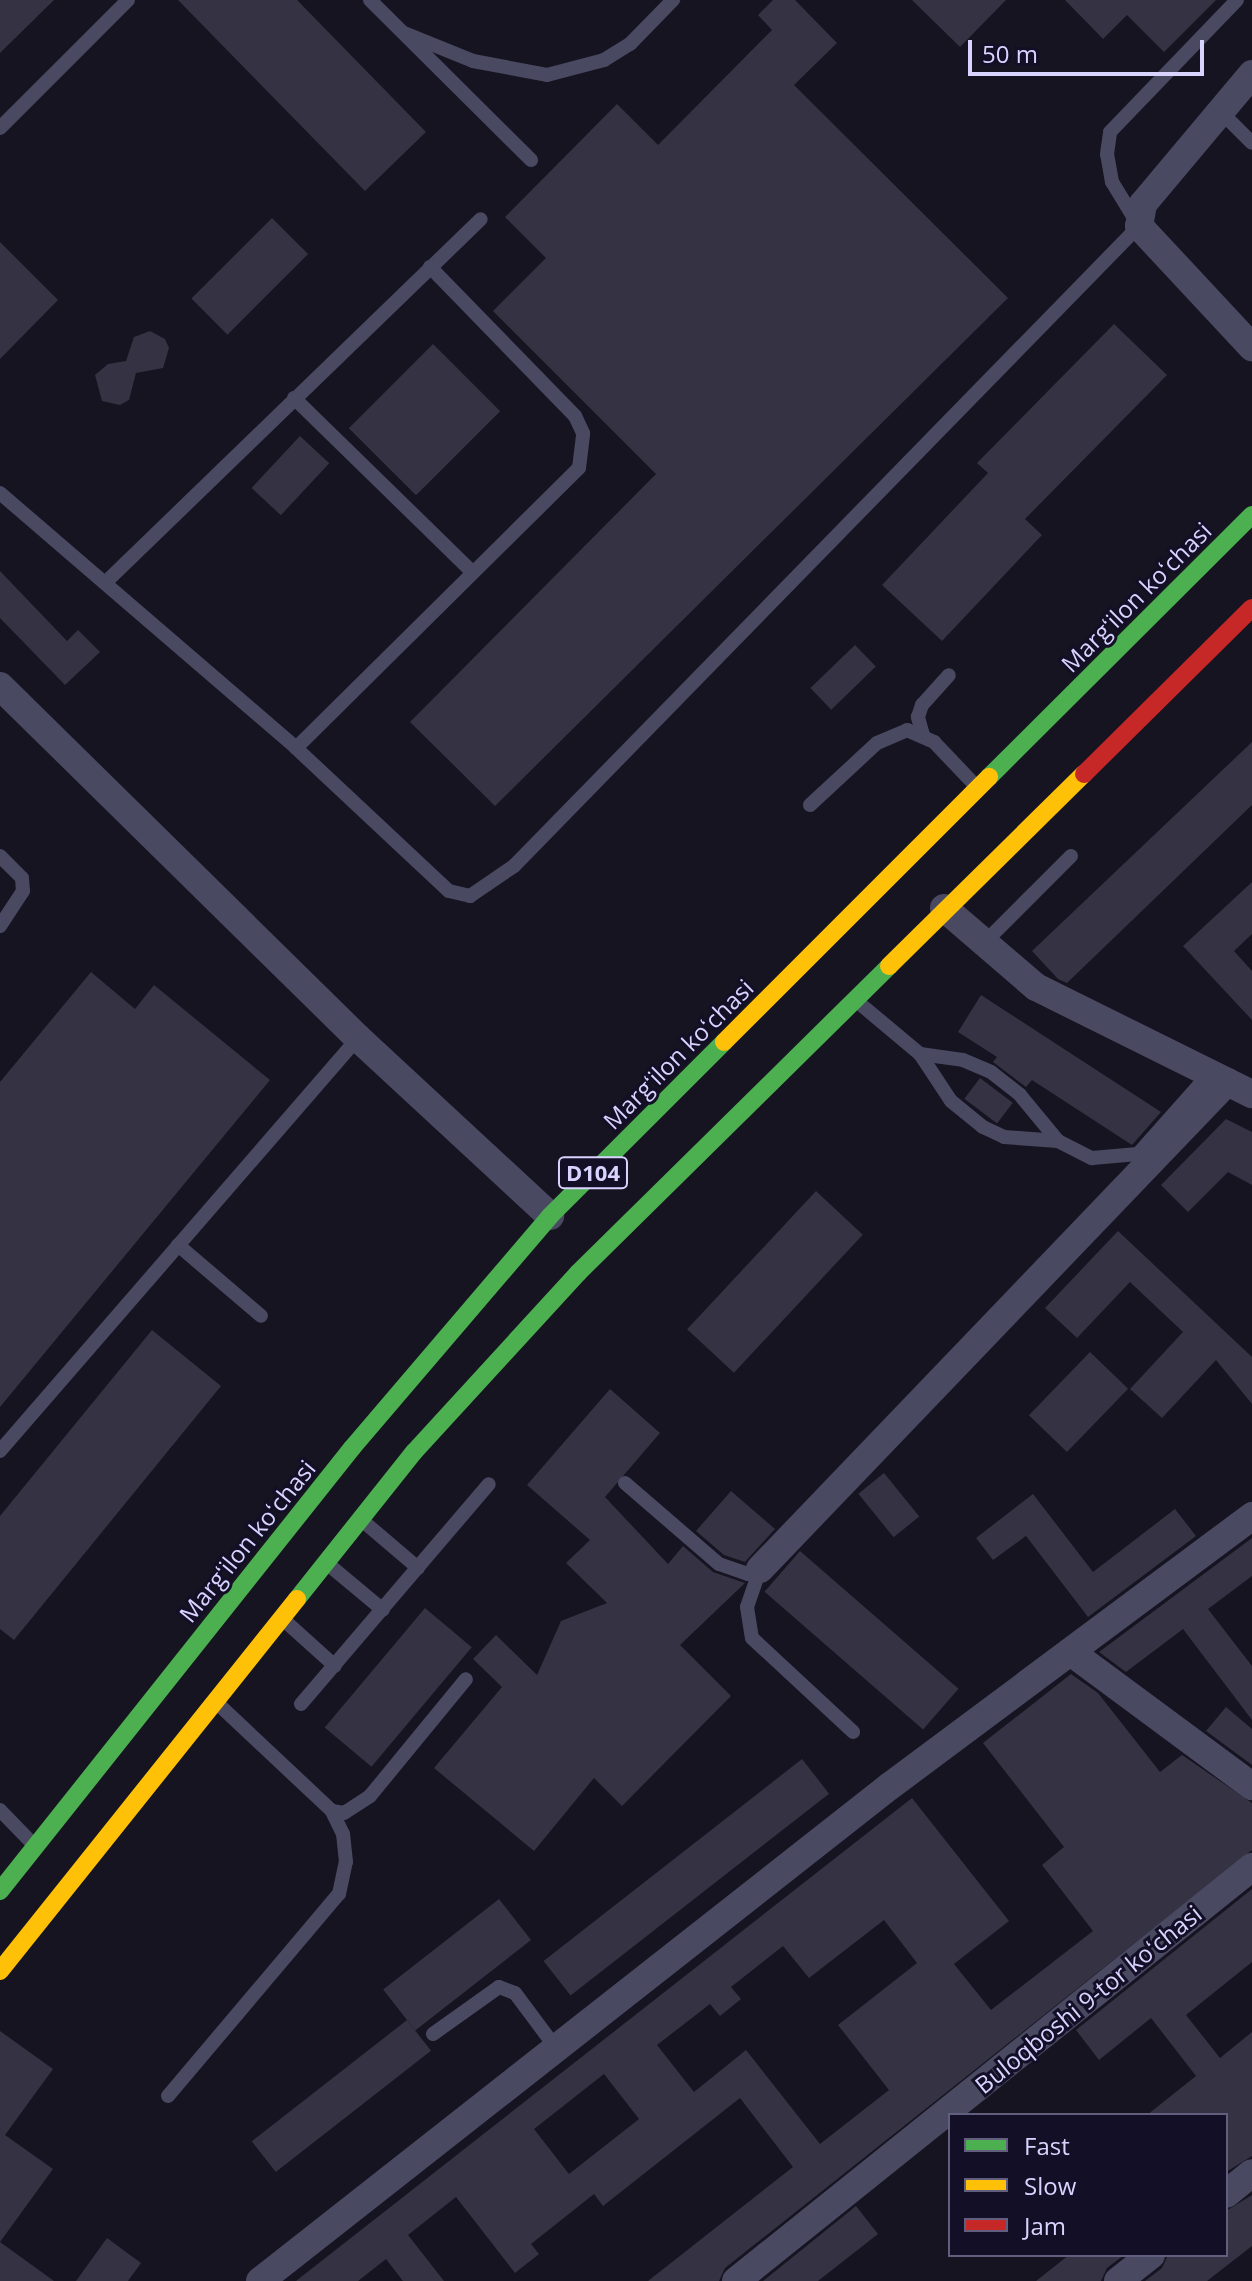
<!DOCTYPE html>
<html>
<head>
<meta charset="utf-8">
<style>
	body { margin:0 }
	#map { position:relative; width:1252px; height:2281px; overflow:hidden; background:#161421; font-family:"Open Sans",sans-serif }
	div>[style] { position:absolute }
	.building>* { inset:0; background:#343243; transform-origin:0 0 }
	.lane>* { height:14px; margin:-7px; padding:0 7px; transform-origin:7px; border-radius:7px; background:#4a4962 }
	.street>* { height:28px; margin:-14px; padding:0 14px; transform-origin:14px; border-radius:14px; background:#4a4962 }
	.fast>* { height:18px; margin:-9px; padding:0 9px; transform-origin:9px; border-radius:9px; background:#4caf50 }
	.slow>* { height:18px; margin:-9px; padding:0 9px; transform-origin:9px; border-radius:9px; background:#ffc107 }
	.jam>* { height:18px; margin:-9px; padding:0 9px; transform-origin:9px; border-radius:9px; background:#c62828 }
	span { translate:-50% -50%; white-space:nowrap; text-align:center; line-height:1.15; -webkit-text-stroke:6px #130f26; paint-order:stroke }
	.shield-label span { padding:2px 6px; background:#130f26; border:2px solid; border-radius:6px; -webkit-text-stroke-width:0 }
	.shield-label { font-size:22px; color:#d9d4ff; font-weight:700 }
	.street-label { font-size:24px; color:#d9d4ff }
	.legend { position:absolute; left:948px; top:2113px; width:280px; height:144px; box-sizing:border-box; background:#130f26; border:2px solid #625e7d; margin:0; padding:10px 14px; list-style:none; font-size:24px; color:#d9d4ff }
	.legend li { display:flex; align-items:center; gap:16px; height:40px }
	.legend b { width:40px; border:2px solid #625e7d }
	.scale { position:absolute; left:968px; top:40px; width:236px; height:36px; box-sizing:border-box; border:4px solid #d9d4ff; border-top:0; padding-left:10px; font-size:24px; line-height:28px; white-space:nowrap; color:#d9d4ff; -webkit-text-stroke:6px #130f26; paint-order:stroke }
</style>
</head>
<body>
<div id="map">
	<div class="building">
		<i style="clip-path:polygon(0 0,54px 0,0 53px)"></i>
		<i style="clip-path:polygon(178px 0,297px 0,426px 132px,365px 191px)"></i>
		<i style="clip-path:polygon(773px 0,795px 0,837px 43px,794px 85px,1008px 298px,495px 806px,410px 722px,656px 474px,493px 311px,546px 258px,505px 217px,617px 104px,658px 145px,772px 30px,758px 15px)"></i>
		<i style="clip-path:polygon(912px 0,1006px 0,960px 47px)"></i>
		<i style="clip-path:polygon(1065px 0,1216px 0,1164px 52px,1127px 15px,1103px 39px)"></i>
		<i style="left:272px;top:218px;width:51px;height:114px;rotate:45deg"></i>
		<i style="clip-path:polygon(0 242px,58px 300px,0 359px)"></i>
		<i style="clip-path:polygon(1114px 324px,1167px 375px,1025px 519px,1042px 535px,942px 641px,882px 585px,988px 473px,977px 463px)"></i>
		<i style="clip-path:polygon(150px 331px,165px 339px,169px 348px,163px 368px,136px 373px,129px 400px,120px 405px,102px 401px,95px 375px,108px 364px,126px 361px,134px 337px)"></i>
		<i style="left:433px;top:344px;width:95px;height:119px;rotate:45deg"></i>
		<i style="left:300px;top:436px;width:40px;height:71px;rotate:43deg"></i>
		<i style="clip-path:polygon(0 571px,67px 641px,78px 630px,100px 652px,65px 685px,0 618px)"></i>
		<i style="left:855px;top:645px;width:30px;height:62px;rotate:46deg"></i>
		<i style="clip-path:polygon(1252px 742px,1252px 805px,1067px 983px,1058px 979px,1032px 951px)"></i>
		<i style="clip-path:polygon(1252px 882px,1252px 934px,1234px 951px,1252px 971px,1252px 1020px,1183px 946px)"></i>
		<i style="clip-path:polygon(91px 972px,135px 1009px,154px 985px,270px 1080px,0 1407px,0 1082px)"></i>
		<i style="clip-path:polygon(981px 995px,1161px 1112px,1132px 1145px,1032px 1080px,1026px 1087px,993px 1062px,997px 1057px,958px 1032px)"></i>
		<i style="left:980px;top:1078px;width:41px;height:26px;rotate:37deg"></i>
		<i style="clip-path:polygon(1226px 1119px,1252px 1132px,1252px 1185px,1228px 1172px,1188px 1212px,1161px 1185px)"></i>
		<i style="left:816px;top:1191px;width:64px;height:189px;rotate:43deg"></i>
		<i style="clip-path:polygon(1118px 1231px,1252px 1357px,1252px 1404px,1216px 1360px,1162px 1418px,1130px 1389px,1183px 1332px,1130px 1282px,1077px 1338px,1045px 1308px)"></i>
		<i style="clip-path:polygon(152px 1330px,221px 1386px,14px 1640px,0 1629px,0 1516px)"></i>
		<i style="left:1090px;top:1352px;width:53px;height:88px;rotate:44deg"></i>
		<i style="clip-path:polygon(610px 1389px,660px 1433px,605px 1497px,668px 1564px,683px 1546px,713px 1572px,745px 1583px,680px 1645px,731px 1696px,622px 1806px,594px 1778px,534px 1851px,434px 1768px,502px 1687px,473px 1659px,496px 1635px,537px 1675px,561px 1621px,607px 1603px,566px 1563px,590px 1540px,527px 1485px)"></i>
		<i style="left:884px;top:1473px;width:56px;height:33px;rotate:51deg"></i>
		<i style="clip-path:polygon(731px 1491px,775px 1529px,745px 1562px,724px 1555px,696px 1531px)"></i>
		<i style="clip-path:polygon(1033px 1494px,1093px 1572px,1175px 1509px,1196px 1536px,1088px 1617px,1026px 1536px,993px 1560px,976px 1538px)"></i>
		<i style="clip-path:polygon(1252px 1538px,1252px 1576px,1208px 1609px,1252px 1666px,1252px 1720px,1183px 1629px,1126px 1672px,1099px 1652px)"></i>
		<i style="left:800px;top:1551px;width:210px;height:54px;rotate:41deg"></i>
		<i style="left:425px;top:1608px;width:61px;height:156px;rotate:40deg"></i>
		<i style="clip-path:polygon(evenodd,1071px 1674px,1098px 1693px,1160px 1772px,1182px 1755px,1252px 1803px,1252px 1850px,725px 2268px,719px 2281px,648px 2281px,793px 2167px,740px 2098px,603px 2206px,594px 2194px,531px 2244px,539px 2254px,515px 2273px,456px 2197px,408px 2235px,444px 2281px,403px 2281px,386px 2259px,358px 2281px,296px 2281px,912px 1798px,1009px 1921px,954px 1964px,991px 2010px,1093px 1931px,1042px 1865px,1064px 1847px,983px 1743px,1071px 1674px,884px 1920px,917px 1963px,838px 2025px,889px 2090px,820px 2144px,746px 2050px,694px 2092px,657px 2045px,710px 2004px,720px 2016px,741px 1999px,731px 1987px,783px 1946px,809px 1978px,884px 1920px,1071px 1674px,604px 2074px,639px 2119px,569px 2174px,534px 2129px,604px 2074px)"></i>
		<i style="clip-path:polygon(1226px 1707px,1252px 1729px,1252px 1765px,1206px 1731px)"></i>
		<i style="left:802px;top:1759px;width:44px;height:328px;rotate:52deg"></i>
		<i style="clip-path:polygon(1252px 1889px,1252px 1962px,1186px 2015px,1220px 2058px,1252px 2032px,1252px 2156px,1226px 2172px,1226px 2115px,1147px 2115px,1196px 2076px,1151px 2018px,1099px 2060px,1076px 2030px)"></i>
		<i style="left:499px;top:1899px;width:52px;height:147px;rotate:52deg"></i>
		<i style="left:407px;top:2020px;width:39px;height:197px;rotate:52deg"></i>
		<i style="clip-path:polygon(0 2031px,53px 2069px,5px 2135px,53px 2169px,0 2242px,54px 2281px,0 2281px)"></i>
		<i style="clip-path:polygon(1252px 2195px,1252px 2246px,1207px 2281px,1145px 2281px,1162px 2268px,1168px 2255px,1226px 2255px,1226px 2211px)"></i>
		<i style="clip-path:polygon(856px 2206px,878px 2234px,818px 2281px,763px 2281px)"></i>
		<i style="clip-path:polygon(107px 2238px,141px 2263px,128px 2281px,76px 2281px)"></i>
		<i style="clip-path:polygon(1069px 2255px,1124px 2255px,1107px 2268px,1101px 2281px,1036px 2281px)"></i>
	</div>
	<div class="lane">
		<i style="left:370px;top:0;width:227px;rotate:44.8deg"></i>
		<i style="left:404px;top:33px;width:74px;rotate:22.1deg"></i>
		<i style="left:473px;top:61px;width:75px;rotate:10.7deg"></i>
		<i style="left:547px;top:75px;width:59px;rotate:-14.7deg"></i>
		<i style="left:604px;top:60px;width:31px;rotate:-32deg"></i>
		<i style="left:630px;top:44px;width:62px;rotate:-45.7deg"></i>
		<i style="left:1220px;top:111px;width:45px;rotate:45deg"></i>
		<i style="left:0;top:128px;width:181px;rotate:-45deg"></i>
		<i style="left:294px;top:398px;width:249px;rotate:44.3deg"></i>
		<i style="left:0;top:493px;width:391px;rotate:40.7deg"></i>
		<i style="left:296px;top:748px;width:209px;rotate:43.1deg"></i>
		<i style="left:449px;top:891px;width:22px;rotate:13deg"></i>
		<i style="left:470px;top:896px;width:53px;rotate:-34.3deg"></i>
		<i style="left:514px;top:866px;width:895px;rotate:-45.68deg"></i>
		<i style="left:1139px;top:226px;width:52px;rotate:-121.5deg"></i>
		<i style="left:1112px;top:182px;width:28px;rotate:-100deg"></i>
		<i style="left:1107px;top:154px;width:22px;rotate:-82deg"></i>
		<i style="left:1110px;top:132px;width:183px;rotate:-46.1deg"></i>
		<i style="left:107px;top:581px;width:520px;rotate:-44.07deg"></i>
		<i style="left:923px;top:735px;width:19px;rotate:-106deg"></i>
		<i style="left:918px;top:717px;width:13px;rotate:-72deg"></i>
		<i style="left:922px;top:705px;width:40px;rotate:-48deg"></i>
		<i style="left:296px;top:748px;width:398px;rotate:-44.7deg"></i>
		<i style="left:579px;top:468px;width:35px;rotate:-83deg"></i>
		<i style="left:583px;top:433px;width:19px;rotate:-115deg"></i>
		<i style="left:575px;top:416px;width:208px;rotate:-134.2deg"></i>
		<i style="left:810px;top:805px;width:91px;rotate:-42.8deg"></i>
		<i style="left:877px;top:743px;width:33px;rotate:-23deg"></i>
		<i style="left:907px;top:730px;width:30px;rotate:24deg"></i>
		<i style="left:934px;top:742px;width:59px;rotate:46.4deg"></i>
		<i style="left:0;top:856px;width:31px;rotate:45deg"></i>
		<i style="left:22px;top:878px;width:13px;rotate:86deg"></i>
		<i style="left:23px;top:891px;width:42px;rotate:123.3deg"></i>
		<i style="left:984px;top:943px;width:123px;rotate:-45deg"></i>
		<i style="left:859px;top:1003px;width:80px;rotate:39.9deg"></i>
		<i style="left:920px;top:1054px;width:56px;rotate:56.6deg"></i>
		<i style="left:951px;top:1101px;width:41px;rotate:39.1deg"></i>
		<i style="left:983px;top:1127px;width:23px;rotate:25deg"></i>
		<i style="left:1004px;top:1137px;width:54px;rotate:4.2deg"></i>
		<i style="left:1058px;top:1141px;width:38px;rotate:27deg"></i>
		<i style="left:1092px;top:1158px;width:46px;rotate:-5deg"></i>
		<i style="left:1138px;top:1154px;width:107px;rotate:-48.4deg"></i>
		<i style="left:920px;top:1054px;width:43px;rotate:7.9deg"></i>
		<i style="left:963px;top:1060px;width:30px;rotate:23deg"></i>
		<i style="left:991px;top:1072px;width:37px;rotate:38deg"></i>
		<i style="left:1020px;top:1095px;width:60px;rotate:50.4deg"></i>
		<i style="left:178px;top:1245px;width:109px;rotate:40.5deg"></i>
		<i style="left:0;top:1451px;width:547px;rotate:-49.08deg"></i>
		<i style="left:625px;top:1483px;width:124px;rotate:40.8deg"></i>
		<i style="left:719px;top:1564px;width:31px;rotate:19deg"></i>
		<i style="left:748px;top:1574px;width:13px;rotate:-23deg"></i>
		<i style="left:364px;top:1522px;width:71px;rotate:40.4deg"></i>
		<i style="left:329px;top:1565px;width:70px;rotate:39.8deg"></i>
		<i style="left:760px;top:1569px;width:40px;rotate:108.9deg"></i>
		<i style="left:747px;top:1607px;width:31px;rotate:81deg"></i>
		<i style="left:752px;top:1638px;width:138px;rotate:42.9deg"></i>
		<i style="left:285px;top:1621px;width:67px;rotate:42deg"></i>
		<i style="left:301px;top:1704px;width:289px;rotate:-49.5deg"></i>
		<i style="left:0;top:1810px;width:47px;rotate:45.9deg"></i>
		<i style="left:332px;top:1811px;width:12px;rotate:9deg"></i>
		<i style="left:344px;top:1813px;width:31px;rotate:-33deg"></i>
		<i style="left:370px;top:1796px;width:151px;rotate:-50.6deg"></i>
		<i style="left:433px;top:2034px;width:81px;rotate:-35.5deg"></i>
		<i style="left:499px;top:1987px;width:17px;rotate:21deg"></i>
		<i style="left:515px;top:1993px;width:69px;rotate:53.3deg"></i>
		<i style="left:168px;top:2096px;width:265px;rotate:-49.8deg"></i>
		<i style="left:339px;top:1894px;width:33px;rotate:-78deg"></i>
		<i style="left:346px;top:1862px;width:28px;rotate:-96deg"></i>
		<i style="left:343px;top:1834px;width:25px;rotate:-116deg"></i>
		<i style="left:332px;top:1811px;width:156px;rotate:-136.8deg"></i>
	</div>
	<div class="street">
		<i style="left:1252px;top:74px;width:170px;rotate:130deg"></i>
		<i style="left:1143px;top:204px;width:22px;rotate:100deg"></i>
		<i style="left:1139px;top:226px;width:166px;rotate:47deg"></i>
		<i style="left:0;top:686px;width:502px;rotate:44.52deg"></i>
		<i style="left:358px;top:1038px;width:262px;rotate:42.8deg"></i>
		<i style="left:944px;top:908px;width:121px;rotate:40.7deg"></i>
		<i style="left:1036px;top:987px;width:241px;rotate:26.4deg"></i>
		<i style="left:760px;top:1569px;width:675px;rotate:-46.2deg"></i>
		<i style="left:1072px;top:1653px;width:224px;rotate:36.5deg"></i>
		<i style="left:1226px;top:2194px;width:33px;rotate:-39deg"></i>
		<i style="left:260px;top:2281px;width:801px;rotate:-38.16deg"></i>
		<i style="left:890px;top:1786px;width:452px;rotate:-36.7deg"></i>
		<i style="left:736px;top:2281px;width:662px;rotate:-38.74deg"></i>
		<i style="left:1118px;top:2281px;width:42px;rotate:-38.2deg"></i>
	</div>
	<div class="fast">
		<i style="left:989px;top:777px;width:371px;rotate:-44.9deg"></i>
		<i style="left:297px;top:1599px;width:188px;rotate:-51.5deg"></i>
		<i style="left:414px;top:1452px;width:243px;rotate:-47.5deg"></i>
		<i style="left:578px;top:1273px;width:437px;rotate:-44.6deg"></i>
		<i style="left:0;top:1891px;width:566px;rotate:-51.53deg"></i>
		<i style="left:352px;top:1448px;width:305px;rotate:-49.5deg"></i>
		<i style="left:550px;top:1216px;width:246px;rotate:-45deg"></i>
	</div>
	<div class="slow">
		<i style="left:889px;top:966px;width:274px;rotate:-44.6deg"></i>
		<i style="left:724px;top:1042px;width:375px;rotate:-45deg"></i>
		<i style="left:0;top:1971px;width:476px;rotate:-51.4deg"></i>
	</div>
	<div class="jam">
		<i style="left:1084px;top:774px;width:236px;rotate:-44.7deg"></i>
	</div>
	<div class="shield-label">
		<span style="left:593px;top:1173px">D104</span>
	</div>
	<div class="street-label">
		<span style="left:1136px;top:597px;rotate:-45deg">Margʻilon koʻchasi</span>
		<span style="left:678px;top:1054px;rotate:-45deg">Margʻilon koʻchasi</span>
		<span style="left:247px;top:1541px;rotate:-51deg">Margʻilon koʻchasi</span>
		<span style="left:1088px;top:1999px;rotate:-39deg">Buloqboshi 9-tor koʻchasi</span>
	</div>
	<ul class="legend">
	<li><b style="height:10px;background:#4caf50"></b>Fast</li>
	<li><b style="height:10px;background:#ffc107"></b>Slow</li>
	<li><b style="height:10px;background:#c62828"></b>Jam</li>
	</ul>
	<div class="scale">50 m</div>
</div>
</body>
</html>
